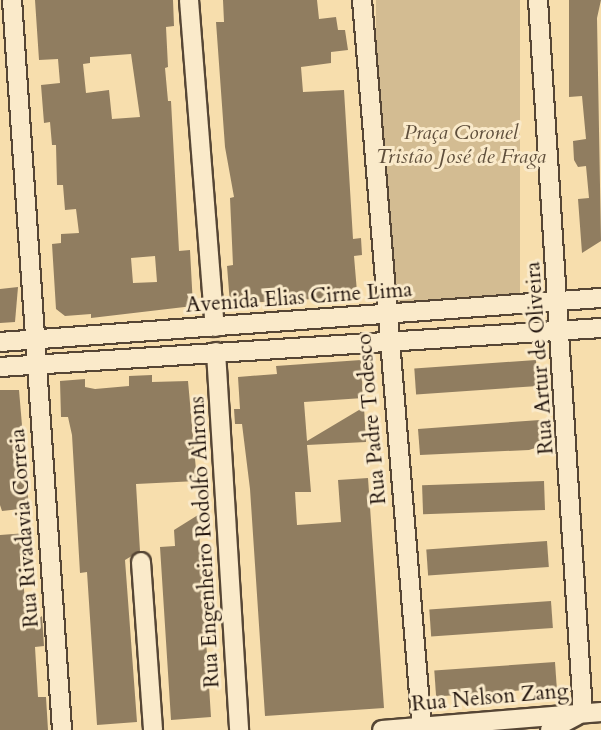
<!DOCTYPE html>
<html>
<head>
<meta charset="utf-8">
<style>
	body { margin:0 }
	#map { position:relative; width:601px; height:730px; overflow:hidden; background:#f7dead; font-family:Cardo,serif }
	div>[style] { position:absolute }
	.green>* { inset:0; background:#d3bc92; transform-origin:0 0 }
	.building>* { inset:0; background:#907d60; transform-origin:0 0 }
	.roads { filter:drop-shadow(2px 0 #564635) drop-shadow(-2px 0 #564635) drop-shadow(0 2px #564635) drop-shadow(0 -2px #564635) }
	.minor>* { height:18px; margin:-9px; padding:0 9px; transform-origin:9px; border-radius:9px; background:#faeaca }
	span { translate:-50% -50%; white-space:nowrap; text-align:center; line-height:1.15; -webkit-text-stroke:6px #faeaca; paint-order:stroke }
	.park-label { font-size:21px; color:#5f4f3c; font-style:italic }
	.street-label { font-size:21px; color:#21140d }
</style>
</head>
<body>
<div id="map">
	<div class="green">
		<i style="left:376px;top:0;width:144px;height:304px"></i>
	</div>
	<div class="building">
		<i style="clip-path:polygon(evenodd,35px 0,173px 0,174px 26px,166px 27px,168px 67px,165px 68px,168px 101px,171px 101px,179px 251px,190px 250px,193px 306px,91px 318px,91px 314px,65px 316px,56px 309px,52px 244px,61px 243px,61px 234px,79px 233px,76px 209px,65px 210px,63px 185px,57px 185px,56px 145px,52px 145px,50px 122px,44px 123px,41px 85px,60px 83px,58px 59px,39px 60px,35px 0,131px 54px,140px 117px,112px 119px,109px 90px,86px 93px,83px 64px,90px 63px,90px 57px,131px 54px,35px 0,155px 256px,157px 282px,133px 283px,131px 258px,155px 256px)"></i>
		<i style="clip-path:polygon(223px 0,317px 0,319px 19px,336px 17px,338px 30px,345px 30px,348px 50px,331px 52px,331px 63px,301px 67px,303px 92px,344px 90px,353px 239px,361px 238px,362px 255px,354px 256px,357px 292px,346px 293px,347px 297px,230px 304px,227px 266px,233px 265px,230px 198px,234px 197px,225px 147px,216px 22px,224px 22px)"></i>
		<i style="clip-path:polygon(569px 0,601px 0,597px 18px,601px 241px,582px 253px,578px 199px,589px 198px,586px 166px,578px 167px,574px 160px,573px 141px,586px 139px,582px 96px,569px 97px)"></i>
		<i style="clip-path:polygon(18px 287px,15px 322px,0 323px,0 289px)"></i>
		<i style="clip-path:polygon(361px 360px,363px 398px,304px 402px,307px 441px,364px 407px,366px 442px,307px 445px,311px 492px,295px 492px,297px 525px,341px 522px,338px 480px,368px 478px,384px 708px,265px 716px,250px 489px,242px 424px,235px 424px,234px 409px,240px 409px,238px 377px,277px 374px,276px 366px)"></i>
		<i style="left:536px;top:360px;width:26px;height:122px;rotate:86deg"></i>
		<i style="clip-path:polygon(152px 375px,152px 382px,188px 381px,197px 481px,136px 484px,140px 551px,125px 560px,137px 722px,97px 725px,87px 572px,80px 573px,72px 435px,68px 417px,61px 417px,60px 381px,85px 379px,85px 387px,95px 389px,129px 386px,129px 376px)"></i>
		<i style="clip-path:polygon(0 390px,19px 390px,29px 508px,2px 511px,0 505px)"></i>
		<i style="clip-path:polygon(540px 420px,541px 446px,529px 450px,420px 455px,418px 429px)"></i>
		<i style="left:544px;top:481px;width:29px;height:122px;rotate:88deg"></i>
		<i style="clip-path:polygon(198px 515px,211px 717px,171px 720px,160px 547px,175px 546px,174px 530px)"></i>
		<i style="clip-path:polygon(27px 533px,32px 576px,23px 577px,27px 627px,42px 616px,44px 646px,35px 647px,38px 697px,46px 697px,48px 730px,0 730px,0 535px)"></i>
		<i style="left:547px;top:541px;width:26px;height:121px;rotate:86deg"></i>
		<i style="left:551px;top:601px;width:27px;height:122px;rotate:86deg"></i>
		<i style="left:555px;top:662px;width:26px;height:121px;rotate:86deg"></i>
	</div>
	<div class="roads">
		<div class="minor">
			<i style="left:12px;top:0;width:732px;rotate:86.08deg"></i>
			<i style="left:189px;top:0;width:328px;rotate:85.5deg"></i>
			<i style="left:362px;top:0;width:732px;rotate:85.3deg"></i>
			<i style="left:538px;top:0;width:714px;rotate:86.39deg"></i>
			<i style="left:0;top:342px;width:603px;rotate:-4.19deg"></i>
			<i style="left:216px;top:352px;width:379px;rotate:86.5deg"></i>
			<i style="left:0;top:367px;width:602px;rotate:-3.71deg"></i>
			<i style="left:141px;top:562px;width:168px;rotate:85.9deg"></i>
			<i style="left:382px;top:730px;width:220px;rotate:-4.7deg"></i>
			<i style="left:550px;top:730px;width:30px;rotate:-28deg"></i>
		</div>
	</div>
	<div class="park-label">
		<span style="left:461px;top:145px">Praça Coronel<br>Tristão José de Fraga</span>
	</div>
	<div class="street-label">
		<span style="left:299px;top:298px;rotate:-4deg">Avenida Elias Cirne Lima</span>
		<span style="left:540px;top:358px;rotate:-94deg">Rua Artur de Oliveira</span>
		<span style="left:372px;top:419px;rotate:-95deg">Rua Padre Todesco</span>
		<span style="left:25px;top:528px;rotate:-94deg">Rua Rivadavia Correia</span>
		<span style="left:205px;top:542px;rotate:-93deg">Rua Engenheiro Rodolfo Ahrons</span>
		<span style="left:490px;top:698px;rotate:-5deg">Rua Nelson Zang</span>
	</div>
</div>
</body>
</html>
